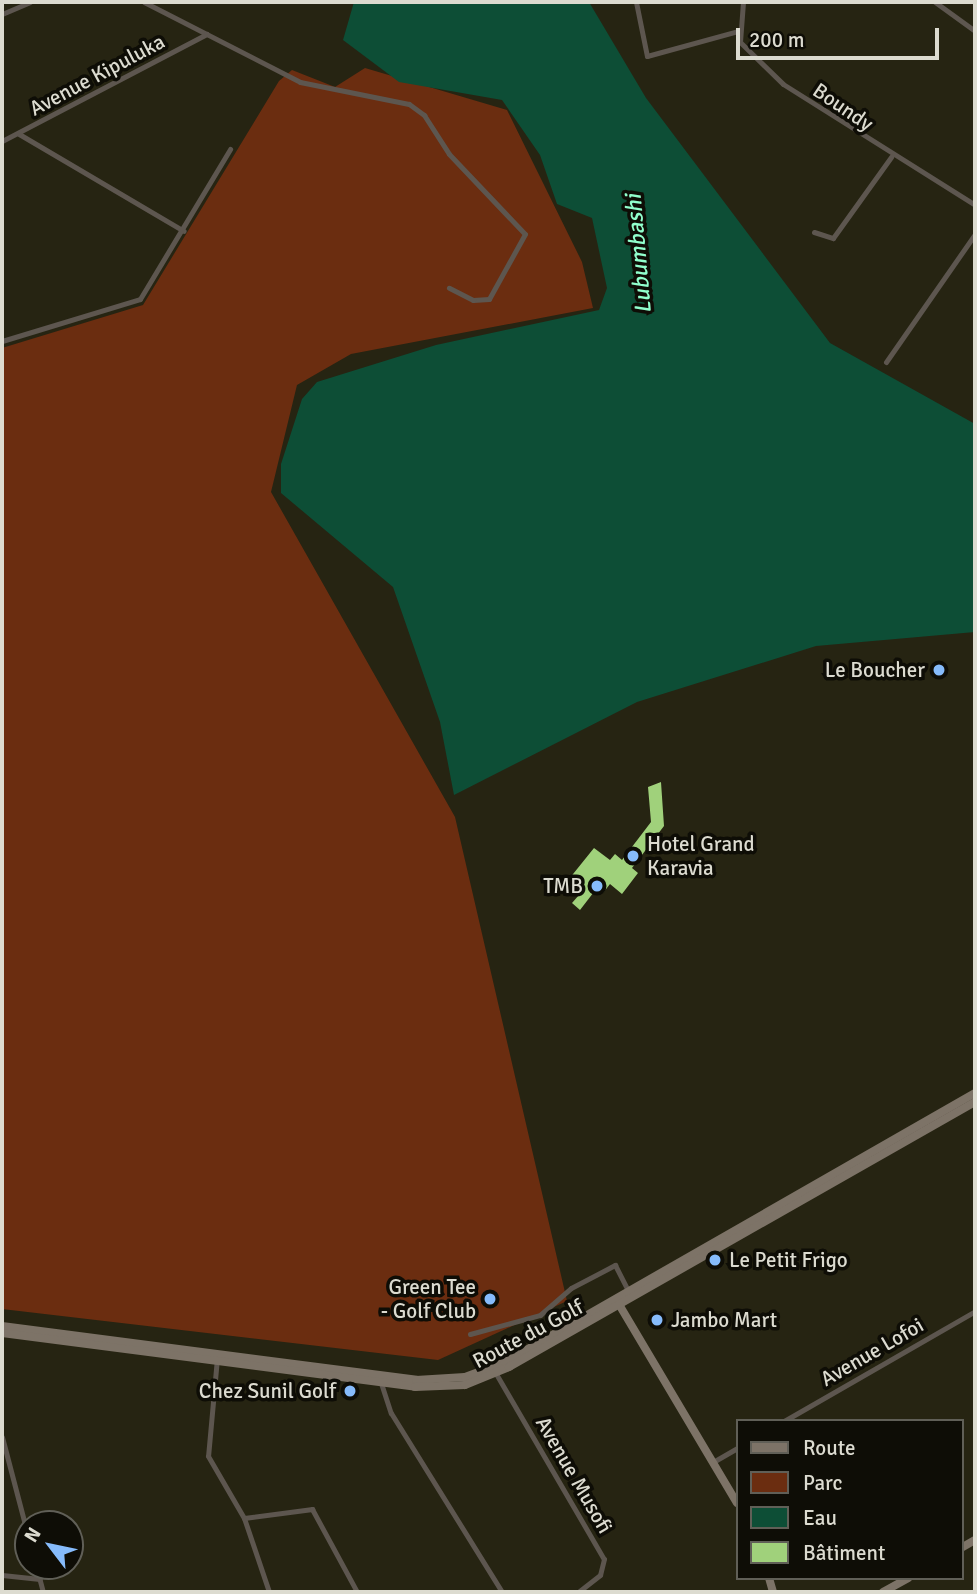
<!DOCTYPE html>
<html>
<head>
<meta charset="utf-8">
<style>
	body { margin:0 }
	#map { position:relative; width:977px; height:1594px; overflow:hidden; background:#262412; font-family:Signika,sans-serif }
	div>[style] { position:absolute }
	.green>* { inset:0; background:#6b2d10 }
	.water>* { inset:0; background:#0d4e36 }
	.building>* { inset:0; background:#a0d17b }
	.street>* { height:5px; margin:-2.5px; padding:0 2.5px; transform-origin:2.5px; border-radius:2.5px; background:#5d564f }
	.secondary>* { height:8px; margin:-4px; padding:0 4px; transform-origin:4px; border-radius:4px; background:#7d7367 }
	.dots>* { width:19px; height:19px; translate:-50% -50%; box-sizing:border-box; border:4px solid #0e0d06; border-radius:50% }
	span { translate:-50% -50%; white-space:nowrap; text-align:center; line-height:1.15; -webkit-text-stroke:7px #0e0d06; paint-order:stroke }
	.street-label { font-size:21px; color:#dcdbd0 }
	.poi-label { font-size:21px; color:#dcdbd0 }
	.right { translate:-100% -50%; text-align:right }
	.left { translate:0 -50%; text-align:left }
	.water-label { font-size:23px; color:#91ffcd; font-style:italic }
	.frame { position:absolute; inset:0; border:4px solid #dcdbd0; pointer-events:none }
	.legend { position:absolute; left:736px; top:1419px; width:228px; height:161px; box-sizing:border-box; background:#0e0d06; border:2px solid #605f57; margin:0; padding:9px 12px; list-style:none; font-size:21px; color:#dcdbd0 }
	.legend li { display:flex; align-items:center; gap:14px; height:35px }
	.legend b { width:35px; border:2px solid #605f57 }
	.north { position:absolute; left:14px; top:1510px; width:70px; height:70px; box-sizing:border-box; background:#0e0d06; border:2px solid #605f57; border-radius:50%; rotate:302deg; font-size:19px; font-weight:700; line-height:28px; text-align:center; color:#dcdbd0 }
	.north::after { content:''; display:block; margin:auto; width:24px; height:32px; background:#86bbfb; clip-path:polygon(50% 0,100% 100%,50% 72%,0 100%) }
	.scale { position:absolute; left:736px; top:28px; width:203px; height:32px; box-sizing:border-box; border:4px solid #dcdbd0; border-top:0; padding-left:9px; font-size:21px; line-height:24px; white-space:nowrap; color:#dcdbd0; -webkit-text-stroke:5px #0e0d06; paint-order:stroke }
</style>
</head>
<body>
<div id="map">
	<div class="green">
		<i style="clip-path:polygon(365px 68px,507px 110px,582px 262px,593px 308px,351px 354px,297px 385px,271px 492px,455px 817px,567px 1301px,438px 1360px,2px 1309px,2px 348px,143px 305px,279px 81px,292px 70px,335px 87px)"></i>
	</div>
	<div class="water">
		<i style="clip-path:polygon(354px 2px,589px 2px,646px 98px,830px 343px,975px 424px,975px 632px,816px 646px,637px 702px,454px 795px,440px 722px,393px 587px,281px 493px,281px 464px,302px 399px,317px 382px,436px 345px,599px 310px,607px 288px,592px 218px,557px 204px,540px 155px,502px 100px,399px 82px,343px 40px)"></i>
	</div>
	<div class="building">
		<i style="clip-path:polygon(661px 782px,664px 826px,632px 868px,638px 873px,622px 894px,610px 884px,603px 893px,597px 888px,580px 910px,572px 903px,579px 895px,565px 884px,594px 848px,610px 860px,615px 854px,622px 860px,651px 822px,648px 787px)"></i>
	</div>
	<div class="street">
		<i style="left:144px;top:2px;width:175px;rotate:27.1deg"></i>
		<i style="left:300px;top:82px;width:111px;rotate:11.4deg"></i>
		<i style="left:409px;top:104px;width:19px;rotate:36deg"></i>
		<i style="left:424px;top:115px;width:46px;rotate:57.3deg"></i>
		<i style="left:449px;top:154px;width:110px;rotate:46.5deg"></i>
		<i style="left:525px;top:234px;width:74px;rotate:119deg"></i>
		<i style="left:489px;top:299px;width:16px;rotate:176deg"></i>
		<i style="left:473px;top:300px;width:27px;rotate:-153deg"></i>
		<i style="left:636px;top:2px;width:55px;rotate:78.5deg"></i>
		<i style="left:647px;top:56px;width:94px;rotate:-15.4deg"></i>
		<i style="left:743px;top:2px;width:40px;rotate:94.3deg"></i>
		<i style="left:740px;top:42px;width:60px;rotate:44.3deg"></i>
		<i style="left:783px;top:84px;width:227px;rotate:32.2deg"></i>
		<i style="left:935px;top:2px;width:49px;rotate:35.9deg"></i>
		<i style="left:2px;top:14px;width:30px;rotate:-23deg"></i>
		<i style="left:19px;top:134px;width:191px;rotate:30.5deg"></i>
		<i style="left:2px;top:141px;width:231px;rotate:-27.6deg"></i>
		<i style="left:814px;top:232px;width:20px;rotate:18deg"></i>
		<i style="left:833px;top:238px;width:100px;rotate:-54.4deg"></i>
		<i style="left:2px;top:341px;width:144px;rotate:-16.9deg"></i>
		<i style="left:140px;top:299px;width:175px;rotate:-59deg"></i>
		<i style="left:886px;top:362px;width:156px;rotate:-55.2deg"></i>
		<i style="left:470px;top:1334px;width:73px;rotate:-15.2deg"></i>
		<i style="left:540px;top:1315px;width:41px;rotate:-41.1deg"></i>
		<i style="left:571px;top:1288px;width:50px;rotate:-27.6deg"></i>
		<i style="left:615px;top:1265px;width:33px;rotate:63deg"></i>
		<i style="left:217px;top:1358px;width:98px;rotate:95.2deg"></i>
		<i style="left:208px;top:1456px;width:72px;rotate:59.9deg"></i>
		<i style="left:244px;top:1518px;width:78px;rotate:71.3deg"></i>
		<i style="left:495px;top:1372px;width:216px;rotate:59.8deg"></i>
		<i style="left:604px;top:1559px;width:16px;rotate:104deg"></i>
		<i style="left:600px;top:1575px;width:28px;rotate:142deg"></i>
		<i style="left:380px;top:1380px;width:35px;rotate:72deg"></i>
		<i style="left:391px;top:1413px;width:211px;rotate:58.2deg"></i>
		<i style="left:784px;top:1421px;width:220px;rotate:-29.9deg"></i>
		<i style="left:2px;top:1437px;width:102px;rotate:75.3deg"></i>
		<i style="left:713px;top:1462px;width:28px;rotate:-30deg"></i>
		<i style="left:244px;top:1518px;width:69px;rotate:-7.5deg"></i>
		<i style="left:312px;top:1509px;width:94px;rotate:61.5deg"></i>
		<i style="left:36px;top:1566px;width:27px;rotate:75deg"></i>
		<i style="left:2px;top:1575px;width:38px;rotate:6deg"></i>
	</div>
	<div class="secondary">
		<i style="left:617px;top:1301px;width:235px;rotate:59.3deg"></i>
		<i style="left:2px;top:1326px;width:418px;rotate:7.4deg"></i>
		<i style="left:416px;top:1380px;width:49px;rotate:-3.5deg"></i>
		<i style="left:465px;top:1377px;width:43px;rotate:-20.6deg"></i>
		<i style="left:505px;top:1362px;width:542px;rotate:-29.78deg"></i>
		<i style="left:2px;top:1333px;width:417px;rotate:7.4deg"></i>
		<i style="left:415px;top:1387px;width:50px;rotate:-2.3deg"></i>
		<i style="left:465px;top:1385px;width:48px;rotate:-22.2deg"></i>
		<i style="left:509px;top:1367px;width:536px;rotate:-29.63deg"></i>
		<i style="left:961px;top:1548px;width:16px;rotate:-30deg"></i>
		<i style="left:769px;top:1578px;width:15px;rotate:74deg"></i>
		<i style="left:883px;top:1592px;width:29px;rotate:-29deg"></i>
	</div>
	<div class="dots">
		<i style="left:939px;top:670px;background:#86bbfb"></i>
		<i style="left:633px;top:856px;background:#86bbfb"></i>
		<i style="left:597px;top:886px;background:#86bbfb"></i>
		<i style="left:715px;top:1260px;background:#86bbfb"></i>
		<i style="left:490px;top:1299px;background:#86bbfb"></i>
		<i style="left:657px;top:1320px;background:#86bbfb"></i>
		<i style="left:350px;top:1391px;background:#86bbfb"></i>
	</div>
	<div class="street-label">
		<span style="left:97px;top:75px;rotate:-28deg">Avenue Kipuluka</span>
		<span style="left:843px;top:107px;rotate:34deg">Boundy</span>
		<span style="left:528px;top:1334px;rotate:-28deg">Route du Golf</span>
		<span style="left:872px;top:1352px;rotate:-30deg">Avenue Lofoi</span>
		<span style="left:574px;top:1475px;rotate:60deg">Avenue Musofi</span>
	</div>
	<div class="poi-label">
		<span class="right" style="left:925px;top:670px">Le Boucher</span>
		<span class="left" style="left:647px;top:856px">Hotel Grand<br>Karavia</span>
		<span class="right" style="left:583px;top:886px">TMB</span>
		<span class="left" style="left:729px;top:1260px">Le Petit Frigo</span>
		<span class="right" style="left:476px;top:1299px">Green Tee<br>- Golf Club</span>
		<span class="left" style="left:671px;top:1320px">Jambo Mart</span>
		<span class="right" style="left:336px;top:1391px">Chez Sunil Golf</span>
	</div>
	<div class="water-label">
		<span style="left:639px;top:254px;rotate:-95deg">Lubumbashi</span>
	</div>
	<div class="frame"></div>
	<ul class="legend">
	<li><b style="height:9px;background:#7d7367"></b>Route</li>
	<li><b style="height:19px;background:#6b2d10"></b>Parc</li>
	<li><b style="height:19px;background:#0d4e36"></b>Eau</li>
	<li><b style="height:19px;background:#a0d17b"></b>Bâtiment</li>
	</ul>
	<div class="north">N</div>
	<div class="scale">200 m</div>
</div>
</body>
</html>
